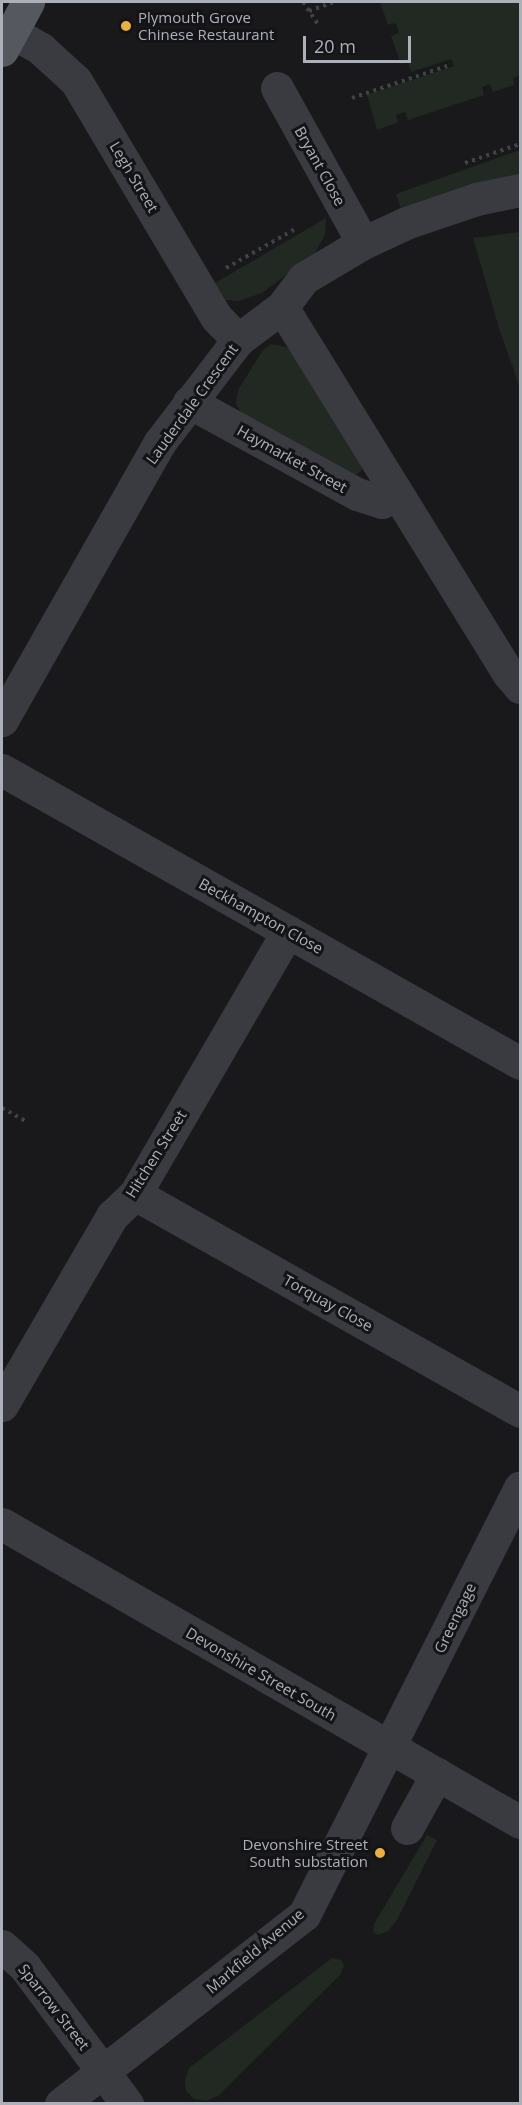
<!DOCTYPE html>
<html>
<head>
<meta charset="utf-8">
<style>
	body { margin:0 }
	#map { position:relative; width:522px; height:2105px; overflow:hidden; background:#19191b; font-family:"Open Sans",sans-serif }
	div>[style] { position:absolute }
	.green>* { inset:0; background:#212922 }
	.path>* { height:4px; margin-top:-2px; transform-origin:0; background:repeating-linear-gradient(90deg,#404247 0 3px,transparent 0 7.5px) }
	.minor>* { height:33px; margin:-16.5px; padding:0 16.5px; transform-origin:16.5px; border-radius:16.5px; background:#3a3b40 }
	.major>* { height:33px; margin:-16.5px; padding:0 16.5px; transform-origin:16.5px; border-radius:16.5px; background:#56585f }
	.dots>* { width:16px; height:16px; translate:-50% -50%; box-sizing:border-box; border:3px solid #141416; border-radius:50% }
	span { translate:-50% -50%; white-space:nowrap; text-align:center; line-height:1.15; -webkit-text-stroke:6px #141416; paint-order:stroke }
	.poi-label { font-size:15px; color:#acb0ba }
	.left { translate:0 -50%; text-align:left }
	.right { translate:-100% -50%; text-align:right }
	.street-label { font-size:15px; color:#acb0ba }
	.frame { position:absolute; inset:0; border:3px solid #acb0ba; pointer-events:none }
	.scale { position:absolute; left:303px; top:36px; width:108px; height:27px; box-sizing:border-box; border:3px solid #acb0ba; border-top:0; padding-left:8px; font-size:18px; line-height:21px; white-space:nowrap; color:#acb0ba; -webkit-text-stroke:4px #141416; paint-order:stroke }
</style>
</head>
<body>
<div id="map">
	<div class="green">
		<i style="clip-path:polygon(380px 2px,520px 2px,520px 75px,513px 78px,514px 85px,493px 92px,490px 84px,482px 87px,484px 95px,408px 120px,405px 112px,396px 115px,398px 122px,377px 130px,367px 95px,454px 66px,451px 59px,411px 72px,408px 62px,401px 64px,391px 36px,399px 33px,396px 23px,388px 25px)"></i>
		<i style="clip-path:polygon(520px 150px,520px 174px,475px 184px,401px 209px,396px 194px)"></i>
		<i style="clip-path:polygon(326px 218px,325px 235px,315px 253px,262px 293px,239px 301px,226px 300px,215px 283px)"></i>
		<i style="clip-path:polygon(520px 232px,520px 388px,499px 328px,473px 238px)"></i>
		<i style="clip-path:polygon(271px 344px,286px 347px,297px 354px,363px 469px,356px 475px,242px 415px,236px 403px,238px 390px,263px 350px)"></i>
		<i style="clip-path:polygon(427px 1835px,437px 1840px,397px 1920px,388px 1931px,378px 1935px,373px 1932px,374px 1924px)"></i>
		<i style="clip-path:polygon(332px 1958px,341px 1960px,344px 1966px,340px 1975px,218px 2096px,206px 2101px,194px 2099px,186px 2091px,185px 2080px,189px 2068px)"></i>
	</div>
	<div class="path">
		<i style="left:303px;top:2px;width:27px;rotate:56deg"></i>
		<i style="left:309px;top:11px;width:27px;rotate:-20deg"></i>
		<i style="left:352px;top:98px;width:103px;rotate:-18.6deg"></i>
		<i style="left:465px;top:163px;width:58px;rotate:-19.1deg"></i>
		<i style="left:226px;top:268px;width:81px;rotate:-29.4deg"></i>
		<i style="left:2px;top:1108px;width:29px;rotate:29deg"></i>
	</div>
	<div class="minor">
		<i style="left:12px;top:32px;width:34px;rotate:30deg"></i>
		<i style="left:41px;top:49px;width:47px;rotate:42.4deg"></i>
		<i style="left:76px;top:81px;width:274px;rotate:59.3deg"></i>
		<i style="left:216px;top:317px;width:32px;rotate:46deg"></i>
		<i style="left:277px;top:88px;width:177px;rotate:61deg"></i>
		<i style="left:282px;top:307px;width:432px;rotate:58.3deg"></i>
		<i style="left:509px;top:674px;width:17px;rotate:50deg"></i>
		<i style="left:189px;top:402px;width:192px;rotate:28.7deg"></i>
		<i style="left:357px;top:494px;width:26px;rotate:18deg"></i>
		<i style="left:382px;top:502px;width:17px;rotate:-33deg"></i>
		<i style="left:2px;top:720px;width:320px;rotate:-60.4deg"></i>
		<i style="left:160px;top:442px;width:128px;rotate:-52.6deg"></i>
		<i style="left:238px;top:340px;width:55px;rotate:-36.9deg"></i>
		<i style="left:282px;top:307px;width:36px;rotate:-53deg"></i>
		<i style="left:304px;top:278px;width:69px;rotate:-30.7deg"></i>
		<i style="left:363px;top:243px;width:47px;rotate:-24.9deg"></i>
		<i style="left:406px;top:223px;width:74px;rotate:-18.9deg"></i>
		<i style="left:476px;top:199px;width:45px;rotate:-11.6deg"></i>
		<i style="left:2px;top:770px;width:595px;rotate:29.49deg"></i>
		<i style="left:135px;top:1194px;width:442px;rotate:29.4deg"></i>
		<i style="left:2px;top:1405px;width:219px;rotate:-59.8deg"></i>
		<i style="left:112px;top:1216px;width:32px;rotate:-44deg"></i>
		<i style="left:135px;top:1194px;width:304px;rotate:-59.8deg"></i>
		<i style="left:2px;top:1524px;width:598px;rotate:29.91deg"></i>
		<i style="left:407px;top:1828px;width:62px;rotate:-60.9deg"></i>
		<i style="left:2px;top:1946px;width:31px;rotate:42deg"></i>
		<i style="left:25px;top:1967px;width:171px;rotate:53.3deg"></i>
		<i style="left:61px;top:2104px;width:308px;rotate:-37.9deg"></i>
		<i style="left:304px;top:1915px;width:479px;rotate:-63.2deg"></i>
	</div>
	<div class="major">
		<i style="left:2px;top:50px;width:55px;rotate:-61.6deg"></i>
	</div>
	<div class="dots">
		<i style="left:126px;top:26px;background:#e9b043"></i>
		<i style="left:380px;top:1853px;background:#e9b043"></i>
	</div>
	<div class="poi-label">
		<span class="left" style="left:138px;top:26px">Plymouth Grove<br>Chinese Restaurant</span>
		<span class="right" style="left:368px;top:1853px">Devonshire Street<br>South substation</span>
	</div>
	<div class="street-label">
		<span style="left:320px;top:166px;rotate:61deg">Bryant Close</span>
		<span style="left:134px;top:177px;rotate:59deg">Legh Street</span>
		<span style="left:192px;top:404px;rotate:-54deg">Lauderdale Crescent</span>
		<span style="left:292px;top:459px;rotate:29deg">Haymarket Street</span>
		<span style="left:261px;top:916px;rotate:29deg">Beckhampton Close</span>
		<span style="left:156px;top:1154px;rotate:-58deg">Hitchen Street</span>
		<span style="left:328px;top:1303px;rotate:29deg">Torquay Close</span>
		<span style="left:455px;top:1618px;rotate:-64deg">Greengage</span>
		<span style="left:261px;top:1674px;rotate:30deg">Devonshire Street South</span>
		<span style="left:255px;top:1951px;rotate:-40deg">Markfield Avenue</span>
		<span style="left:54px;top:2007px;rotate:52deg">Sparrow Street</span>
	</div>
	<div class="frame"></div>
	<div class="scale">20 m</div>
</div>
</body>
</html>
